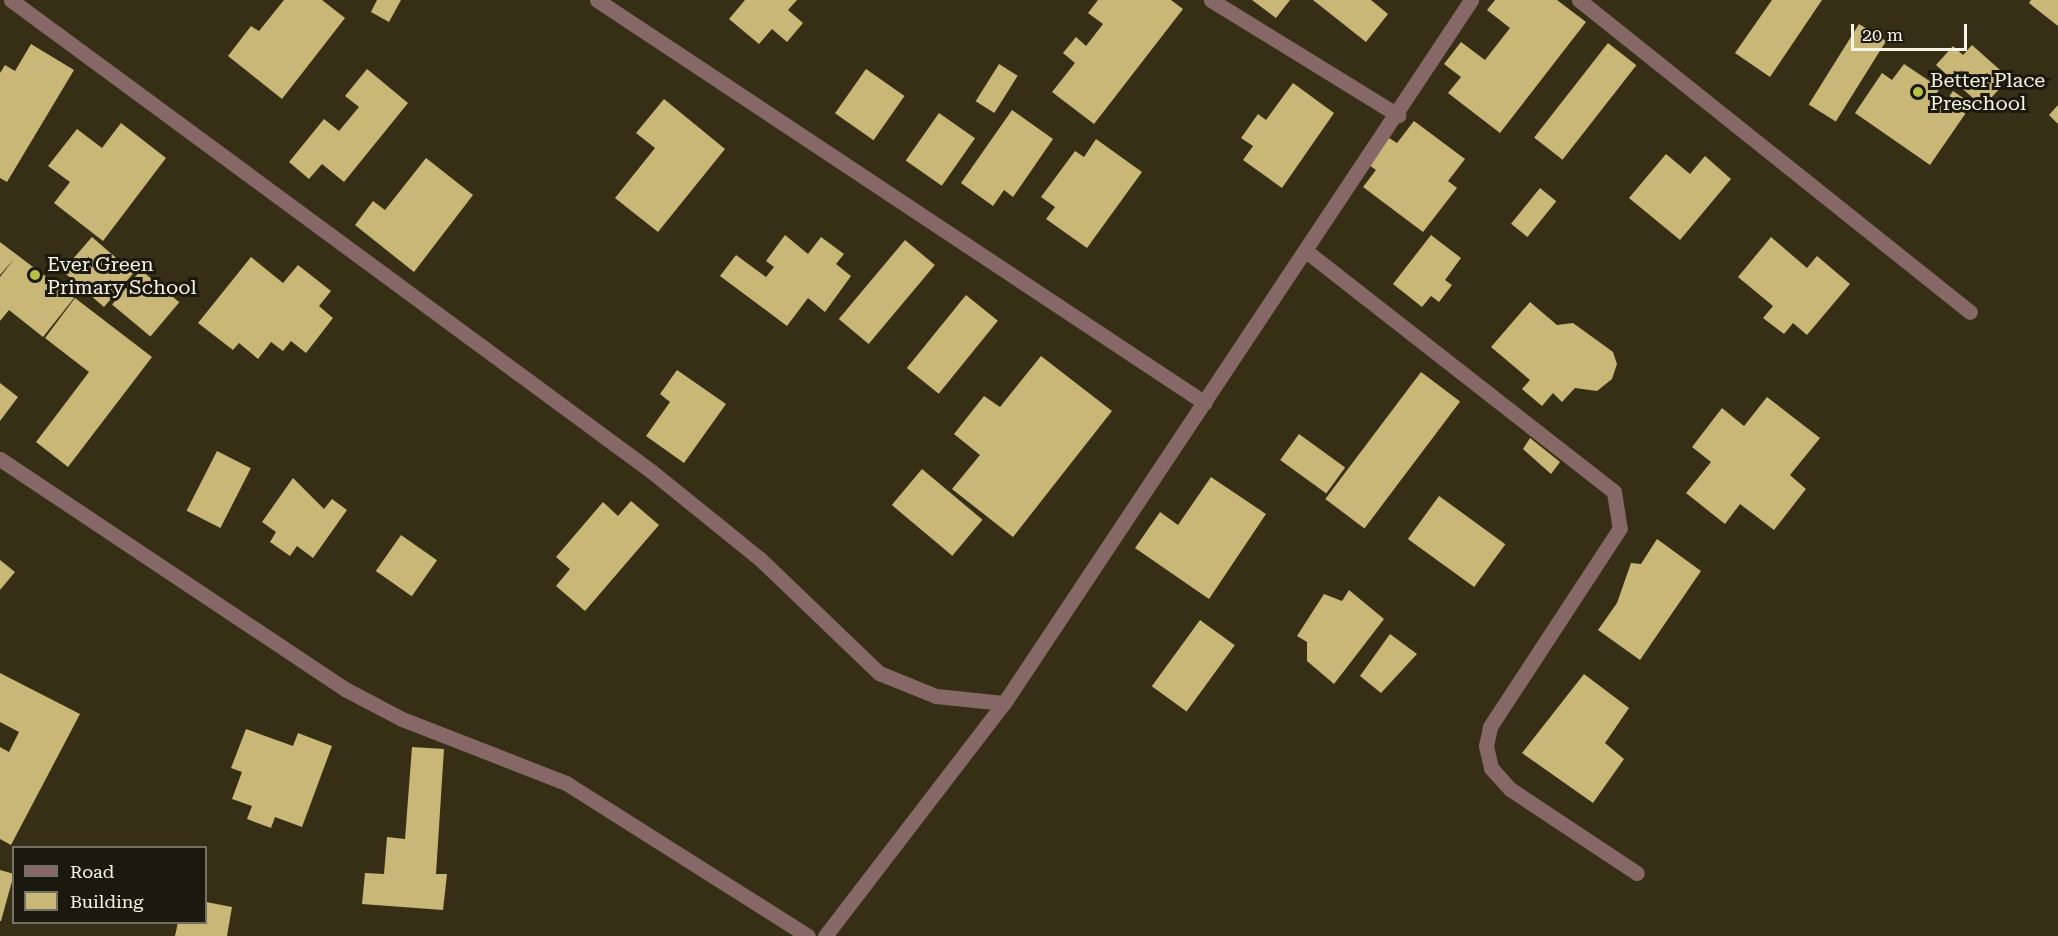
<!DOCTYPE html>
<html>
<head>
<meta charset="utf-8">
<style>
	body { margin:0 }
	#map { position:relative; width:2058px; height:936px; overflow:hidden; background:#362f16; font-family:"Roboto Serif",serif }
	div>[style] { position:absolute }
	.building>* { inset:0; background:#c9b777; transform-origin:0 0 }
	.minor>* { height:15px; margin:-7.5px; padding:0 7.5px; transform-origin:7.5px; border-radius:7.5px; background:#866867 }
	.dots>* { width:16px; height:16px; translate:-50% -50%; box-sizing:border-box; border:3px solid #1b180d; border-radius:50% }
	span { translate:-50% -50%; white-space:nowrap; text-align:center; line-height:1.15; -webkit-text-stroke:6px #1b180d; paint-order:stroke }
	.poi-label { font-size:20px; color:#f9f5e6 }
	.left { translate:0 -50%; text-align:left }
	.legend { position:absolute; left:12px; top:846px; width:195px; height:78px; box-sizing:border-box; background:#1b180d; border:2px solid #747064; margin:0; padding:8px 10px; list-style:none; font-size:18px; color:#f9f5e6 }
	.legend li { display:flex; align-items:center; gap:12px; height:30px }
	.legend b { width:30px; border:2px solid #747064 }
	.scale { position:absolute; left:1851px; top:24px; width:116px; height:27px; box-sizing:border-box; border:3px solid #f9f5e6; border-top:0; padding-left:8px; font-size:18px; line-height:21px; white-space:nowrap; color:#f9f5e6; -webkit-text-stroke:4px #1b180d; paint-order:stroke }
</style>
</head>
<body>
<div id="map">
	<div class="building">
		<i style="clip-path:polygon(284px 0,322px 0,345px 18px,282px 99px,228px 56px,251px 26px,259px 31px)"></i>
		<i style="clip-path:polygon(377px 0,401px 0,389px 22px,371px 12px)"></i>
		<i style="clip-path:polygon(745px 0,797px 0,788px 10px,803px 23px,787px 42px,772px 29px,759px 44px,729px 19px)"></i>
		<i style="clip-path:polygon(1098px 0,1171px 0,1183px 9px,1094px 124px,1052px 92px,1075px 63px,1063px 53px,1076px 37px,1086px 46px,1103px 24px,1088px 13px)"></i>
		<i style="clip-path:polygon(1252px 0,1290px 0,1276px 18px)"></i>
		<i style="clip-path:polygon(1313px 0,1371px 0,1388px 14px,1366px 42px)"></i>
		<i style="clip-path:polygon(1495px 0,1557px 0,1586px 22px,1500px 133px,1448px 93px,1461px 77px,1444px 64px,1461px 42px,1485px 60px,1510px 28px,1487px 10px)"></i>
		<i style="clip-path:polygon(1772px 0,1822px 0,1770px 77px,1735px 53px)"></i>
		<i style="clip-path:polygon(2031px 0,2058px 0,2058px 26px,2029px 3px)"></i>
		<i style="left:1859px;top:24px;width:32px;height:95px;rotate:32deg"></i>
		<i style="left:1608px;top:43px;width:36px;height:120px;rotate:38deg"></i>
		<i style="clip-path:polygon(31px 44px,74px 70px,7px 182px,0 178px,0 73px,5px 65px,15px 71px)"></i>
		<i style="clip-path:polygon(1972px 45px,2009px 78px,1983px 107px,1936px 65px,1953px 46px,1963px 55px)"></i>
		<i style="left:999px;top:64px;width:22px;height:44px;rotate:32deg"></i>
		<i style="clip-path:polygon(1904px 64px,1940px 88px,1933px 99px,1943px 105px,1953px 91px,1972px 104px,1930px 165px,1855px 113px,1882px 73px,1892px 80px)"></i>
		<i style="clip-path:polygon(367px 69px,408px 103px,344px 182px,322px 164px,309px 179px,289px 162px,324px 119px,339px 131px,359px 107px,345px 96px)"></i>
		<i style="left:866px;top:69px;width:47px;height:54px;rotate:35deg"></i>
		<i style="clip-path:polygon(1293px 83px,1334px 113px,1282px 188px,1243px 160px,1253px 146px,1241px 138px,1258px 114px,1266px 120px)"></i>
		<i style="clip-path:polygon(664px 99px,725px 149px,658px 232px,615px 198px,655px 148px,636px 133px)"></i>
		<i style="clip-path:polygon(2058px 105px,2058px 124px,2049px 115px)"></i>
		<i style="clip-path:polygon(1012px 110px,1053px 139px,1013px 197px,1004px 190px,993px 206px,961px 183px)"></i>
		<i style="left:939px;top:113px;width:44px;height:58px;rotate:35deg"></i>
		<i style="clip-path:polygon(1414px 121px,1465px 159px,1448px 181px,1457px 188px,1423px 232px,1363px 187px,1376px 170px,1369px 165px,1389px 138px,1397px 143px)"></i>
		<i style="clip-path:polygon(121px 123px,166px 158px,103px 241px,54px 203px,70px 182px,48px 166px,77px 129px,102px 148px)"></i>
		<i style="clip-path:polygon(1096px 139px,1142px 172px,1087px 248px,1046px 219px,1055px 207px,1041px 197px,1075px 151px,1084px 157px)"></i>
		<i style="clip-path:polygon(1666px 154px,1690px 174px,1705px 156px,1731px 179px,1680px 240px,1629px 198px)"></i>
		<i style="clip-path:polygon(426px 158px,473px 195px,414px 272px,355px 225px,373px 201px,385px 210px)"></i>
		<i style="left:1540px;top:188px;width:21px;height:46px;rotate:39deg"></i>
		<i style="clip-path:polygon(785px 235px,808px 254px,821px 237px,844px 254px,836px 264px,851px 276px,825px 312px,808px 298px,787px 326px,720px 276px,736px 255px,766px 277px,774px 267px,766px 261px)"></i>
		<i style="clip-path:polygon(1431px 235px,1461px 258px,1445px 280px,1452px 285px,1439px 302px,1431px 296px,1422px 307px,1393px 284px)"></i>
		<i style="left:92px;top:237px;width:55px;height:45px;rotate:41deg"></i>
		<i style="clip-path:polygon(1771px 237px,1807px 268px,1817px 256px,1850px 284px,1807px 335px,1793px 323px,1784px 334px,1763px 318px,1773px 306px,1738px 277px)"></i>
		<i style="left:905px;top:240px;width:39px;height:103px;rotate:40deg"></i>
		<i style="clip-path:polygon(0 242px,74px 298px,43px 337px,9px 310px,0 321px,0 277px,14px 259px,0 275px)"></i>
		<i style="clip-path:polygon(251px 257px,283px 283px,298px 265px,331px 291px,319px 306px,333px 318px,306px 353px,291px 341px,283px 351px,271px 342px,258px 359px,239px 343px,233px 350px,198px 323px)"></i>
		<i style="left:141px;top:270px;width:50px;height:45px;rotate:40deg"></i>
		<i style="left:966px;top:295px;width:41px;height:94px;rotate:39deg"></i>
		<i style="clip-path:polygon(75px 298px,152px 357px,68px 467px,36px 442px,89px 372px,45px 338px)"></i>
		<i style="clip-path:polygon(1530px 302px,1557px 325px,1573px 323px,1613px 352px,1617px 364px,1612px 379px,1597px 391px,1575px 388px,1562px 402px,1553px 393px,1542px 406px,1522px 389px,1530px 380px,1491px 347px)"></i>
		<i style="clip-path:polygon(1041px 356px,1112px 411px,1013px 537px,952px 489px,980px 455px,954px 434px,984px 396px,1000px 407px)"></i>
		<i style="clip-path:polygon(677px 370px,726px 404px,684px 463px,646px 436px,670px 402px,660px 394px)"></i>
		<i style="left:1421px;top:372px;width:49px;height:159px;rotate:37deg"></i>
		<i style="clip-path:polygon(0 383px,18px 397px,0 421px)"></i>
		<i style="clip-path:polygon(1767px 397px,1820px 438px,1790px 475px,1806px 489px,1774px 530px,1740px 504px,1725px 524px,1686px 493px,1711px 462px,1692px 447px,1722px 408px,1744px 426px)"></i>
		<i style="left:1299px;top:434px;width:57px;height:32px;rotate:36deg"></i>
		<i style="clip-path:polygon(1530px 438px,1560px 462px,1551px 474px,1523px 449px)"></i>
		<i style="left:217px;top:451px;width:38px;height:67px;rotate:27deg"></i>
		<i style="left:922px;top:469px;width:79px;height:47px;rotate:40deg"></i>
		<i style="clip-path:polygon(1211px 477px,1266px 514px,1209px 599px,1135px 548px,1160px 512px,1178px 525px)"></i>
		<i style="clip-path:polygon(293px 478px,324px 509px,332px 499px,347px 510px,313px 558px,297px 546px,290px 556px,270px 542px,276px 532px,262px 522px)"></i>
		<i style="left:1439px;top:496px;width:82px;height:53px;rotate:36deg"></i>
		<i style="clip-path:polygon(631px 501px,659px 525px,585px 611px,556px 586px,570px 569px,556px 557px,603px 502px,618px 516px)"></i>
		<i style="left:401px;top:535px;width:44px;height:44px;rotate:35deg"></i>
		<i style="clip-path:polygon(1657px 539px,1701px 571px,1640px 660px,1598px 630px,1617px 603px,1631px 563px,1641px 564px)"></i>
		<i style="clip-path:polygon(0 560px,15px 572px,0 590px)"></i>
		<i style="clip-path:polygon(1349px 590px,1384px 619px,1334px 684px,1307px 661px,1307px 642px,1297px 636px,1324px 594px,1342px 601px)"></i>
		<i style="left:1200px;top:620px;width:43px;height:82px;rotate:36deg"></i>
		<i style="clip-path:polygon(1390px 634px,1417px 654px,1381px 693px,1360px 676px)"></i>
		<i style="clip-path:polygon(0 673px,80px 714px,11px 845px,0 839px,0 747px,9px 752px,19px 732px,0 722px)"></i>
		<i style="clip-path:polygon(1584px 674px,1629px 708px,1605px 743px,1624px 759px,1593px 803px,1522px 753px)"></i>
		<i style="clip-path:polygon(246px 729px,293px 746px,298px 733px,332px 746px,302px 827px,275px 817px,271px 828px,247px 819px,252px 806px,232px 799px,242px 772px,231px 768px)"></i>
		<i style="clip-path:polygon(412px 747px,444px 749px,436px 874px,447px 874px,443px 910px,362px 904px,365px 873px,384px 874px,387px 837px,405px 839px)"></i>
		<i style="clip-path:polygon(0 870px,14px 874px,1px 921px,0 921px)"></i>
		<i style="clip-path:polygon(206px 902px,232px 907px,227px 936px,175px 936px,178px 922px,206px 922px)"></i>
	</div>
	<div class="minor">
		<i style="left:11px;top:0;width:795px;rotate:36.35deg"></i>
		<i style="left:651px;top:471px;width:140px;rotate:38.9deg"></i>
		<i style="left:760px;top:559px;width:165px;rotate:43.8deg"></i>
		<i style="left:879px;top:673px;width:61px;rotate:22deg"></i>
		<i style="left:936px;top:696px;width:68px;rotate:5.9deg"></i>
		<i style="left:597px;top:0;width:729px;rotate:33.54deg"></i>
		<i style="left:1211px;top:0;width:220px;rotate:31.6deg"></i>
		<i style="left:1579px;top:0;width:500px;rotate:38.59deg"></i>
		<i style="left:1306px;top:251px;width:391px;rotate:38deg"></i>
		<i style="left:1614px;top:492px;width:36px;rotate:81deg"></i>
		<i style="left:1620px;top:528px;width:238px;rotate:123.2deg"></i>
		<i style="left:1490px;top:727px;width:19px;rotate:102deg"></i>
		<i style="left:1486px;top:746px;width:23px;rotate:77deg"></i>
		<i style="left:1491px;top:768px;width:28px;rotate:48deg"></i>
		<i style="left:1510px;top:789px;width:152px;rotate:33.5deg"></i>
		<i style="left:0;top:459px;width:415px;rotate:33.7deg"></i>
		<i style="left:345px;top:689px;width:64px;rotate:27.8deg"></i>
		<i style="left:402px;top:719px;width:176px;rotate:21.3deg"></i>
		<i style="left:566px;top:783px;width:286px;rotate:32.3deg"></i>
		<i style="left:825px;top:936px;width:294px;rotate:-52.5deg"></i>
		<i style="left:1004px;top:703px;width:844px;rotate:-56.4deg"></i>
	</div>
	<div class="dots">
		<i style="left:1918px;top:92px;background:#bac045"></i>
		<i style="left:35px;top:275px;background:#bac045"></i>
	</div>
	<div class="poi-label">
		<span class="left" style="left:1930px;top:92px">Better Place<br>Preschool</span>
		<span class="left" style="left:47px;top:276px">Ever Green<br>Primary School</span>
	</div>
	<ul class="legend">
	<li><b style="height:8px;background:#866867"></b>Road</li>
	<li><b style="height:16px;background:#c9b777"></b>Building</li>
	</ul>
	<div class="scale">20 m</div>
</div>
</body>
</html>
